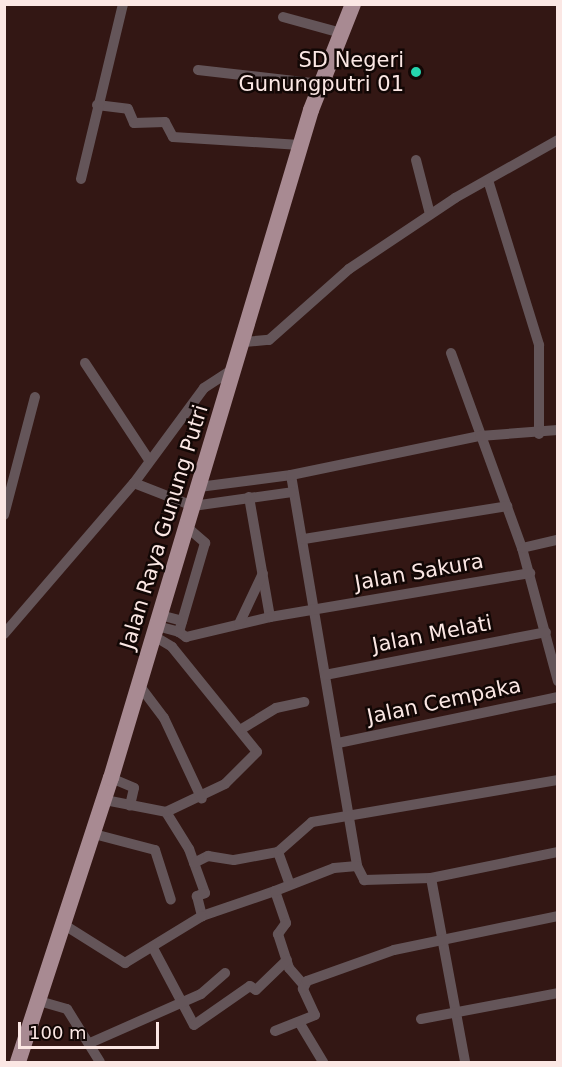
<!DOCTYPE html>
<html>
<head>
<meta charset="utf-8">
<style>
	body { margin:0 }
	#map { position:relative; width:562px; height:1067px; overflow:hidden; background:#331714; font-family:"DejaVu Sans",sans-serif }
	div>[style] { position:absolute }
	.minor>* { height:10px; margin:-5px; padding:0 5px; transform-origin:5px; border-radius:5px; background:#645559 }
	.primary>* { height:16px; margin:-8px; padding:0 8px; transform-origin:8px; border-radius:8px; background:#a88a92 }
	.dots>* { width:16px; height:16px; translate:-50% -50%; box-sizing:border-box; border:3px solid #120705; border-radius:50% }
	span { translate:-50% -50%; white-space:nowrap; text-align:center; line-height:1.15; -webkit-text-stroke:5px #120705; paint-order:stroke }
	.poi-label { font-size:21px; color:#fbe7e4 }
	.right { translate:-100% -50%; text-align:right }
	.street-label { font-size:21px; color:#fbe7e4 }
	.frame { position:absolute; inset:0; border:6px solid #fbe7e4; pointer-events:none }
	.scale { position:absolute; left:18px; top:1022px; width:141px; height:27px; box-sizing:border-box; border:3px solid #fbe7e4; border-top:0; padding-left:8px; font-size:18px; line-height:21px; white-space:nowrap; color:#fbe7e4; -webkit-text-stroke:4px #120705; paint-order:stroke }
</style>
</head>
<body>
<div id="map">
	<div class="minor">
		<i style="left:283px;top:17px;width:60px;rotate:15.4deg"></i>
		<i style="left:198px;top:70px;width:123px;rotate:6.5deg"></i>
		<i style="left:97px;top:105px;width:31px;rotate:7deg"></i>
		<i style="left:128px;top:109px;width:15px;rotate:67deg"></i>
		<i style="left:134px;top:123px;width:31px;rotate:-2deg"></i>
		<i style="left:165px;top:122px;width:17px;rotate:62deg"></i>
		<i style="left:173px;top:137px;width:127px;rotate:3.6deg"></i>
		<i style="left:416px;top:160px;width:56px;rotate:75.5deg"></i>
		<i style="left:81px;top:179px;width:180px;rotate:-76.5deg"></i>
		<i style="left:488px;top:180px;width:173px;rotate:72.8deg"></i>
		<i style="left:539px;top:345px;width:89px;rotate:90deg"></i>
		<i style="left:244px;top:342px;width:25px;rotate:-5deg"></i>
		<i style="left:269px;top:340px;width:107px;rotate:-41.6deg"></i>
		<i style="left:349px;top:269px;width:128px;rotate:-33.8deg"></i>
		<i style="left:455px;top:198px;width:118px;rotate:-29.4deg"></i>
		<i style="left:451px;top:353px;width:208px;rotate:70deg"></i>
		<i style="left:522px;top:548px;width:138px;rotate:74.9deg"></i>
		<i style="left:85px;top:363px;width:116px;rotate:56.6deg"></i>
		<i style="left:291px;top:475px;width:397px;rotate:80.4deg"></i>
		<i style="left:357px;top:866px;width:16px;rotate:63deg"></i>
		<i style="left:364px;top:880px;width:67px;rotate:-1.7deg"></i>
		<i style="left:431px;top:878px;width:130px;rotate:-11.6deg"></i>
		<i style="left:134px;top:483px;width:63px;rotate:21.3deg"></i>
		<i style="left:193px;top:506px;width:100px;rotate:-8deg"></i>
		<i style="left:199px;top:487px;width:93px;rotate:-7.4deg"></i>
		<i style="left:291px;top:475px;width:193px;rotate:-11.7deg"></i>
		<i style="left:480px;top:436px;width:78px;rotate:-4.4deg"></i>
		<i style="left:249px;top:497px;width:122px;rotate:80.1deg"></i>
		<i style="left:4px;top:515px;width:122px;rotate:-75.3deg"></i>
		<i style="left:188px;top:528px;width:23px;rotate:41deg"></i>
		<i style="left:205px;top:543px;width:93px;rotate:106.3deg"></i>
		<i style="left:179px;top:632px;width:9px;rotate:36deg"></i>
		<i style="left:186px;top:637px;width:86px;rotate:-13.4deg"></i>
		<i style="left:270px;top:617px;width:264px;rotate:-9.6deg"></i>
		<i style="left:304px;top:539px;width:206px;rotate:-9.2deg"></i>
		<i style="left:522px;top:548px;width:37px;rotate:-13deg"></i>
		<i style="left:160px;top:615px;width:23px;rotate:15deg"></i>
		<i style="left:239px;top:624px;width:56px;rotate:-64.8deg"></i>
		<i style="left:157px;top:626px;width:23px;rotate:15deg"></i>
		<i style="left:4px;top:634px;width:199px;rotate:-49.3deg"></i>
		<i style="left:134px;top:483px;width:118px;rotate:-53.6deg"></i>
		<i style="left:204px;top:388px;width:33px;rotate:-33deg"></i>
		<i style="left:154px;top:636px;width:21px;rotate:31deg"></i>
		<i style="left:172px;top:647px;width:135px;rotate:51deg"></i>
		<i style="left:257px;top:752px;width:45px;rotate:135deg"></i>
		<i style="left:225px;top:784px;width:65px;rotate:154.6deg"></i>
		<i style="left:166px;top:812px;width:44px;rotate:58.1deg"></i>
		<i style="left:189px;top:849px;width:47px;rotate:70deg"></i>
		<i style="left:205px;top:893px;width:9px;rotate:159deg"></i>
		<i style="left:197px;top:896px;width:21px;rotate:76deg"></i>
		<i style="left:202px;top:916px;width:77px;rotate:-18.9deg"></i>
		<i style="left:275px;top:891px;width:34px;rotate:71deg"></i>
		<i style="left:286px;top:923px;width:14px;rotate:126deg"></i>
		<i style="left:278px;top:934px;width:36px;rotate:72deg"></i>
		<i style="left:289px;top:968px;width:23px;rotate:49deg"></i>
		<i style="left:325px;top:675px;width:225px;rotate:-11deg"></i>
		<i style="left:139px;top:685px;width:41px;rotate:52.9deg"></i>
		<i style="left:164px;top:718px;width:89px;rotate:64.9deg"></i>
		<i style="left:240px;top:730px;width:42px;rotate:-31.4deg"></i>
		<i style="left:276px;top:708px;width:29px;rotate:-12deg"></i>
		<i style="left:338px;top:743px;width:225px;rotate:-11.8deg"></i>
		<i style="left:111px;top:778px;width:25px;rotate:23deg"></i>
		<i style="left:134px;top:788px;width:18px;rotate:103deg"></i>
		<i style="left:105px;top:800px;width:62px;rotate:11.1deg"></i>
		<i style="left:94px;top:834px;width:63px;rotate:14.7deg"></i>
		<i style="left:155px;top:850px;width:52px;rotate:72.3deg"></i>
		<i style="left:278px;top:852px;width:45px;rotate:-41.4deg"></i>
		<i style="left:312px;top:822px;width:250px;rotate:-9.7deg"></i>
		<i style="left:194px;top:863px;width:16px;rotate:-27deg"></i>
		<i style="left:208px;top:856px;width:26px;rotate:9deg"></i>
		<i style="left:234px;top:860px;width:45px;rotate:-10.3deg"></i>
		<i style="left:278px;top:852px;width:33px;rotate:70deg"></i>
		<i style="left:431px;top:878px;width:187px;rotate:79.5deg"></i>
		<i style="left:275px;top:891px;width:63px;rotate:-21.3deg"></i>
		<i style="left:334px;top:868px;width:23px;rotate:-5deg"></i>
		<i style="left:66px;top:926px;width:70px;rotate:32.1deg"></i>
		<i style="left:125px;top:963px;width:90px;rotate:-31.4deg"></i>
		<i style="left:153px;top:948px;width:87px;rotate:62deg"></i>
		<i style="left:194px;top:1025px;width:68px;rotate:-34.9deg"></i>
		<i style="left:250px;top:986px;width:7px;rotate:34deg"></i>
		<i style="left:256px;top:990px;width:43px;rotate:-44.1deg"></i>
		<i style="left:39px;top:1001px;width:29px;rotate:16deg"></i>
		<i style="left:67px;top:1009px;width:62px;rotate:58.1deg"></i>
		<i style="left:421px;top:1019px;width:139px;rotate:-10.7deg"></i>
		<i style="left:299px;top:1022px;width:47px;rotate:59deg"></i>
		<i style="left:275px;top:1031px;width:43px;rotate:-21.8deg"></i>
		<i style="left:315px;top:1015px;width:29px;rotate:-115deg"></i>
		<i style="left:303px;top:989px;width:9px;rotate:-63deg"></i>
		<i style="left:307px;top:981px;width:92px;rotate:-19.6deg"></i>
		<i style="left:394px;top:950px;width:167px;rotate:-11.7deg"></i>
		<i style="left:90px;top:1043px;width:121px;rotate:-23.8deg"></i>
		<i style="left:201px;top:994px;width:32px;rotate:-41deg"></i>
	</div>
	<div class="primary">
		<i style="left:18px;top:1062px;width:299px;rotate:-71.9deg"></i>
		<i style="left:111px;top:778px;width:697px;rotate:-73.33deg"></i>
		<i style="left:311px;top:110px;width:114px;rotate:-68.4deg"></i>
	</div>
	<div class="dots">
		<i style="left:416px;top:72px;background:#25d5ae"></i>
	</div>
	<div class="poi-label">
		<span class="right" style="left:404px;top:72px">SD Negeri<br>Gunungputri 01</span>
	</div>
	<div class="street-label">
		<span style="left:164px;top:527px;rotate:-73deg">Jalan Raya Gunung Putri</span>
		<span style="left:419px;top:572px;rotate:-10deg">Jalan Sakura</span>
		<span style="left:432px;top:634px;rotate:-11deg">Jalan Melati</span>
		<span style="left:444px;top:701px;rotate:-12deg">Jalan Cempaka</span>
	</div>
	<div class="frame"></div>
	<div class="scale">100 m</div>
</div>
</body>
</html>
